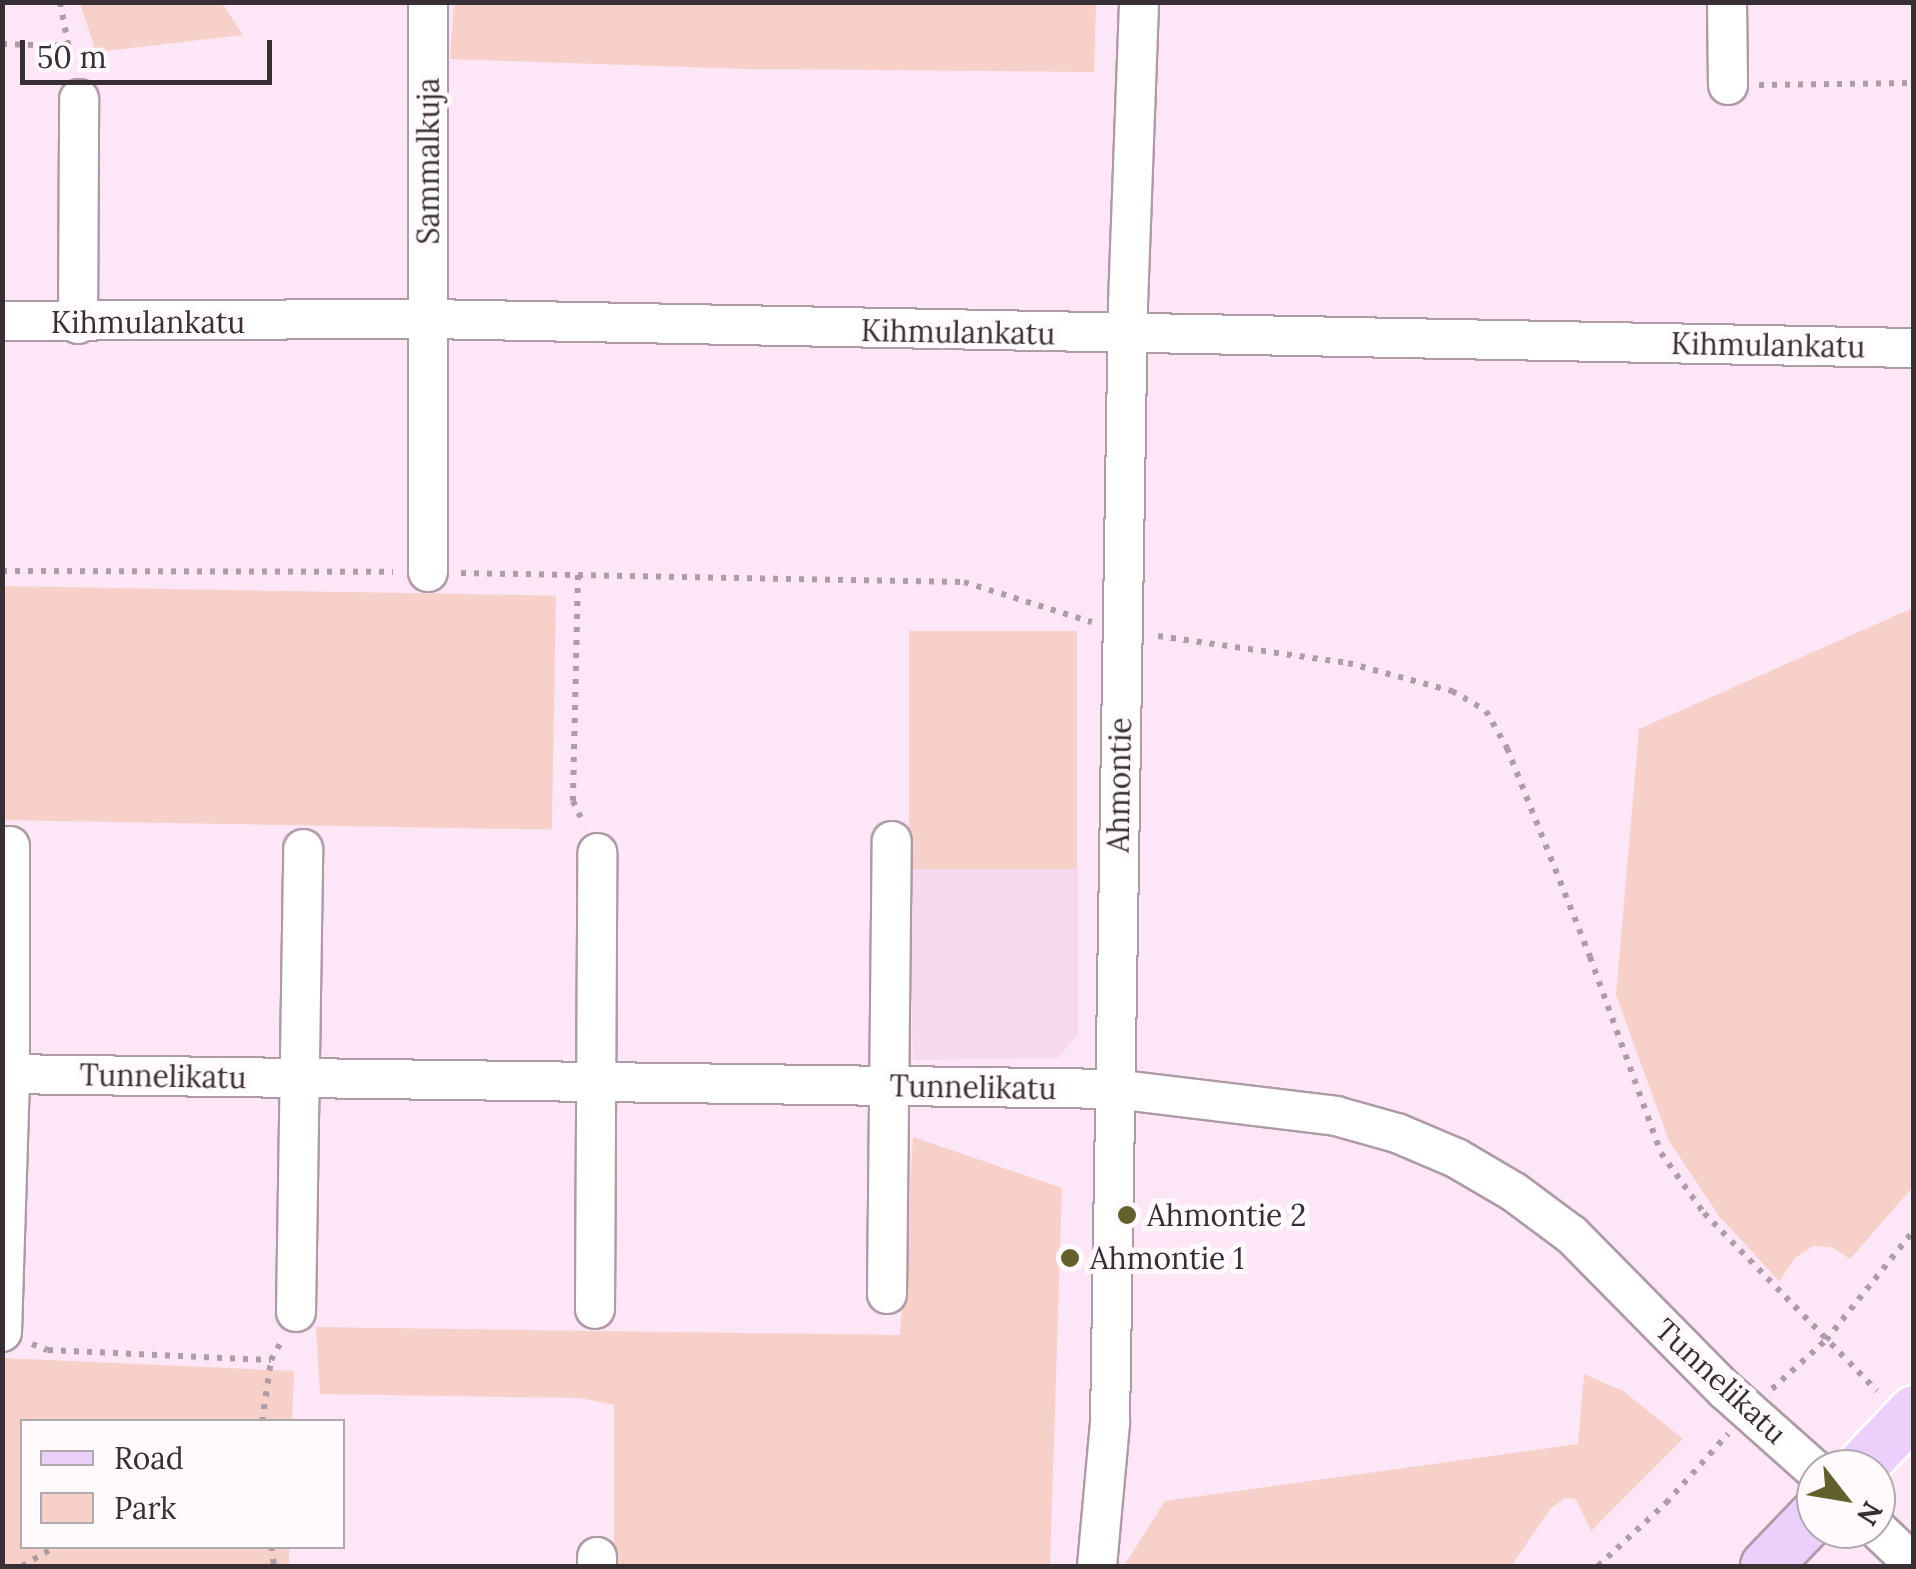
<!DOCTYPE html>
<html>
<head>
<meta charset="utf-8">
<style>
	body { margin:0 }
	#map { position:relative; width:1916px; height:1569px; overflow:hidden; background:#fde7f6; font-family:Lora,serif }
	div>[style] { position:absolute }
	.built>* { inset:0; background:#f6d9ec }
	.green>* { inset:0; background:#f6d0c9; transform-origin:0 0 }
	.path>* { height:6px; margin-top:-3px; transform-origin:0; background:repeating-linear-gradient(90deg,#ae9da8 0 5px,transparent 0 13px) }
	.roads { filter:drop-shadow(2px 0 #af9aa8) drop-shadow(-2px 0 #af9aa8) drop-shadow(0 2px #af9aa8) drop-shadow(0 -2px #af9aa8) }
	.minor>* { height:38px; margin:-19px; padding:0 19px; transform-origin:19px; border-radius:19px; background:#fff }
	.major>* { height:50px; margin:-25px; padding:0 25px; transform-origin:25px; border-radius:25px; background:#ebd0fb }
	.bridges { filter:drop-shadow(2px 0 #fff) drop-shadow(-2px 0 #fff) drop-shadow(0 2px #fff) drop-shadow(0 -2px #fff) }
	.major-bridge>* { height:50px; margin:-25px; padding:0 25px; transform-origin:25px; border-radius:25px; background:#ebd0fb }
	.dots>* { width:28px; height:28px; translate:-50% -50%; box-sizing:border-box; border:5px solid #fffafd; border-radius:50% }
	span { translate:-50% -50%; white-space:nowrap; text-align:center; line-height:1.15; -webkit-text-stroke:10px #fffafd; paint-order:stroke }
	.street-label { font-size:30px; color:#382f35 }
	.poi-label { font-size:30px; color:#382f35 }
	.left { translate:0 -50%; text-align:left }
	.frame { position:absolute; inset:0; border:5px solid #382f35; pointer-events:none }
	.legend { position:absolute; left:20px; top:1419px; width:325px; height:130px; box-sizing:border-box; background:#fffafd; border:2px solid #afa9ad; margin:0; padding:12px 18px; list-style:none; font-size:30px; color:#382f35 }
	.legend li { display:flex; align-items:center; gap:20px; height:50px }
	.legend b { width:50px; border:2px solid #afa9ad }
	.north { position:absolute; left:1796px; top:1449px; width:100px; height:100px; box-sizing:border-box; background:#fffafd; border:2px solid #afa9ad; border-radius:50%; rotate:121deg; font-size:28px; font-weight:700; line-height:40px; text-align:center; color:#382f35 }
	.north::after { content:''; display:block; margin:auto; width:35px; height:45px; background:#62602c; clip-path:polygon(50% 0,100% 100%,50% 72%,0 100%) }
	.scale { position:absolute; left:20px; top:40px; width:252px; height:45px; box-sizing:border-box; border:5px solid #382f35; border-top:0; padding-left:12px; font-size:30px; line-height:35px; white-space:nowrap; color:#382f35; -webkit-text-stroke:8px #fffafd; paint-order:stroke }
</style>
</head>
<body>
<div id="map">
	<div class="built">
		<i style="clip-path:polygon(1078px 867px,1078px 1034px,1058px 1058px,913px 1060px,908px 869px)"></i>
	</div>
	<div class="green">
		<i style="clip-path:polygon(80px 3px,222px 3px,243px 35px,96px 52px)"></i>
		<i style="clip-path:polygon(454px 3px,1096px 3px,1094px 72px,749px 69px,450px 59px)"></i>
		<i style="left:3px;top:586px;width:553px;height:234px;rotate:1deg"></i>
		<i style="clip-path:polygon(1913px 608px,1913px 1187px,1850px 1259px,1831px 1247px,1813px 1246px,1795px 1258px,1779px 1281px,1719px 1216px,1669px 1141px,1616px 995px,1639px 729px)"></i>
		<i style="left:909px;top:631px;width:168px;height:238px"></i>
		<i style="clip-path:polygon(913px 1137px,1062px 1188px,1050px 1566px,614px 1566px,614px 1405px,580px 1398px,320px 1394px,316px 1327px,900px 1335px)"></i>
		<i style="clip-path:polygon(3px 1358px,294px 1371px,292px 1421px,22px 1422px,22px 1546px,289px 1547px,289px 1566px,3px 1566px)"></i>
		<i style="clip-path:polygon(1584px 1374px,1623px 1391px,1683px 1439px,1591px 1531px,1576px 1499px,1565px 1498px,1551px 1508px,1511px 1566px,1124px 1566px,1165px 1501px,1578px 1444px)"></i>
	</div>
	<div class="path">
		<i style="left:60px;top:2px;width:64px;rotate:79.2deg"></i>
		<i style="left:2px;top:44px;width:67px;rotate:1.7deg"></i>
		<i style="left:1759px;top:85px;width:155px;rotate:-0.7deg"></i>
		<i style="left:2px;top:571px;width:391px;rotate:0.1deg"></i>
		<i style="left:461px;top:573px;width:503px;rotate:1.03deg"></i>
		<i style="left:964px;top:582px;width:134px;rotate:17.4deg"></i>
		<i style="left:578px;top:575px;width:226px;rotate:91.3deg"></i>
		<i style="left:573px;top:801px;width:26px;rotate:65deg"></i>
		<i style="left:1158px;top:636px;width:192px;rotate:8.1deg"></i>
		<i style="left:1348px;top:663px;width:108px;rotate:15.1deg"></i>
		<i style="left:1452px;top:691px;width:39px;rotate:30deg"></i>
		<i style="left:1486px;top:711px;width:43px;rotate:60.4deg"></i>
		<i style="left:1507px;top:748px;width:225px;rotate:68.3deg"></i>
		<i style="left:1590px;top:957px;width:208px;rotate:70.1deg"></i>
		<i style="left:1661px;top:1153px;width:74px;rotate:54.4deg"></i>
		<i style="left:1704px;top:1213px;width:248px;rotate:45.8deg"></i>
		<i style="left:32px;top:1344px;width:17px;rotate:21deg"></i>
		<i style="left:48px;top:1350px;width:223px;rotate:2.6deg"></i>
		<i style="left:1772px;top:1389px;width:73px;rotate:-42.2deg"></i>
		<i style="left:1826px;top:1340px;width:141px;rotate:-51.3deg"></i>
		<i style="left:262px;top:1422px;width:63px;rotate:-81.7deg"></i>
		<i style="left:271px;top:1360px;width:23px;rotate:-61deg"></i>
		<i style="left:271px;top:1546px;width:20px;rotate:81deg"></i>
		<i style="left:22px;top:1566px;width:39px;rotate:-30deg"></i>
		<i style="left:1598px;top:1566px;width:93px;rotate:-42.8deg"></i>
		<i style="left:1666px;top:1503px;width:93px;rotate:-48.1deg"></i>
	</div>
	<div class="roads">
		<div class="minor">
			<i style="left:1727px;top:2px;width:83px;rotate:89.3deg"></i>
			<i style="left:2px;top:321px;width:426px;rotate:-0.3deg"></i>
			<i style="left:428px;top:319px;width:1486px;rotate:1.12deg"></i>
			<i style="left:78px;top:324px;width:225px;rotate:-89.7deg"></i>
			<i style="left:428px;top:572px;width:570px;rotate:-90deg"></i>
			<i style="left:2px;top:1074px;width:1112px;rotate:0.77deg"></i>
			<i style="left:1114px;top:1089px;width:224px;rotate:6.9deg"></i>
			<i style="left:1336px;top:1116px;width:63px;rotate:15.6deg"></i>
			<i style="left:1397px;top:1133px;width:64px;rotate:23deg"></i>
			<i style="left:1456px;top:1158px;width:67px;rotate:30.4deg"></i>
			<i style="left:1514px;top:1192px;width:72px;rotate:36.6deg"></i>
			<i style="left:1572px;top:1235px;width:218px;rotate:45.4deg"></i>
			<i style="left:1725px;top:1390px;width:122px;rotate:41.7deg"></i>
			<i style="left:887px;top:1294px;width:453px;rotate:-89.4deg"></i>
			<i style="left:595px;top:1309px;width:456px;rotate:-89.7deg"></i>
			<i style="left:296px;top:1312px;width:463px;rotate:-89.1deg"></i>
			<i style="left:2px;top:1332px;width:258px;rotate:-88.2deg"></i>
			<i style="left:10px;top:1074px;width:228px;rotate:-90deg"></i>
			<i style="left:1876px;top:1528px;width:52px;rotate:43.5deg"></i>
			<i style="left:597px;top:1566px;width:9px;rotate:-90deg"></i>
			<i style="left:1097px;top:1566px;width:144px;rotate:-84.8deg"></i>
			<i style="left:1110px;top:1423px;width:1119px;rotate:-89.08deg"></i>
			<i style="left:1128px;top:304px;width:302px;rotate:-87.9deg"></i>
		</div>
		<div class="major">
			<i style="left:1766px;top:1566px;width:72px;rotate:-46.1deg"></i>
		</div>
	</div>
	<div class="bridges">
		<div class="major-bridge">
			<i style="left:1859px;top:1469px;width:80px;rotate:-46.5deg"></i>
		</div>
	</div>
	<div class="dots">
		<i style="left:1127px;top:1215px;background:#62602c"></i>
		<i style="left:1070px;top:1258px;background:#62602c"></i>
	</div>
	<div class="street-label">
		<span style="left:428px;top:161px;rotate:-90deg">Sammalkuja</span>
		<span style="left:148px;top:322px">Kihmulankatu</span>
		<span style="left:958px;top:332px;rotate:1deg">Kihmulankatu</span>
		<span style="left:1768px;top:345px;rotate:1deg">Kihmulankatu</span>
		<span style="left:1119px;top:785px;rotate:-89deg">Ahmontie</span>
		<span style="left:163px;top:1076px;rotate:1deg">Tunnelikatu</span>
		<span style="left:973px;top:1087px;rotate:1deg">Tunnelikatu</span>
		<span style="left:1721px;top:1381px;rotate:43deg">Tunnelikatu</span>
	</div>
	<div class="poi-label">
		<span class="left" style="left:1147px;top:1215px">Ahmontie 2</span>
		<span class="left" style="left:1090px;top:1258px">Ahmontie 1</span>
	</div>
	<div class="frame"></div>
	<ul class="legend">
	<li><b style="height:12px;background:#ebd0fb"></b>Road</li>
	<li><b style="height:28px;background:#f6d0c9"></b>Park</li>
	</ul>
	<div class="north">N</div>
	<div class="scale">50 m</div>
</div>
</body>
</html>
